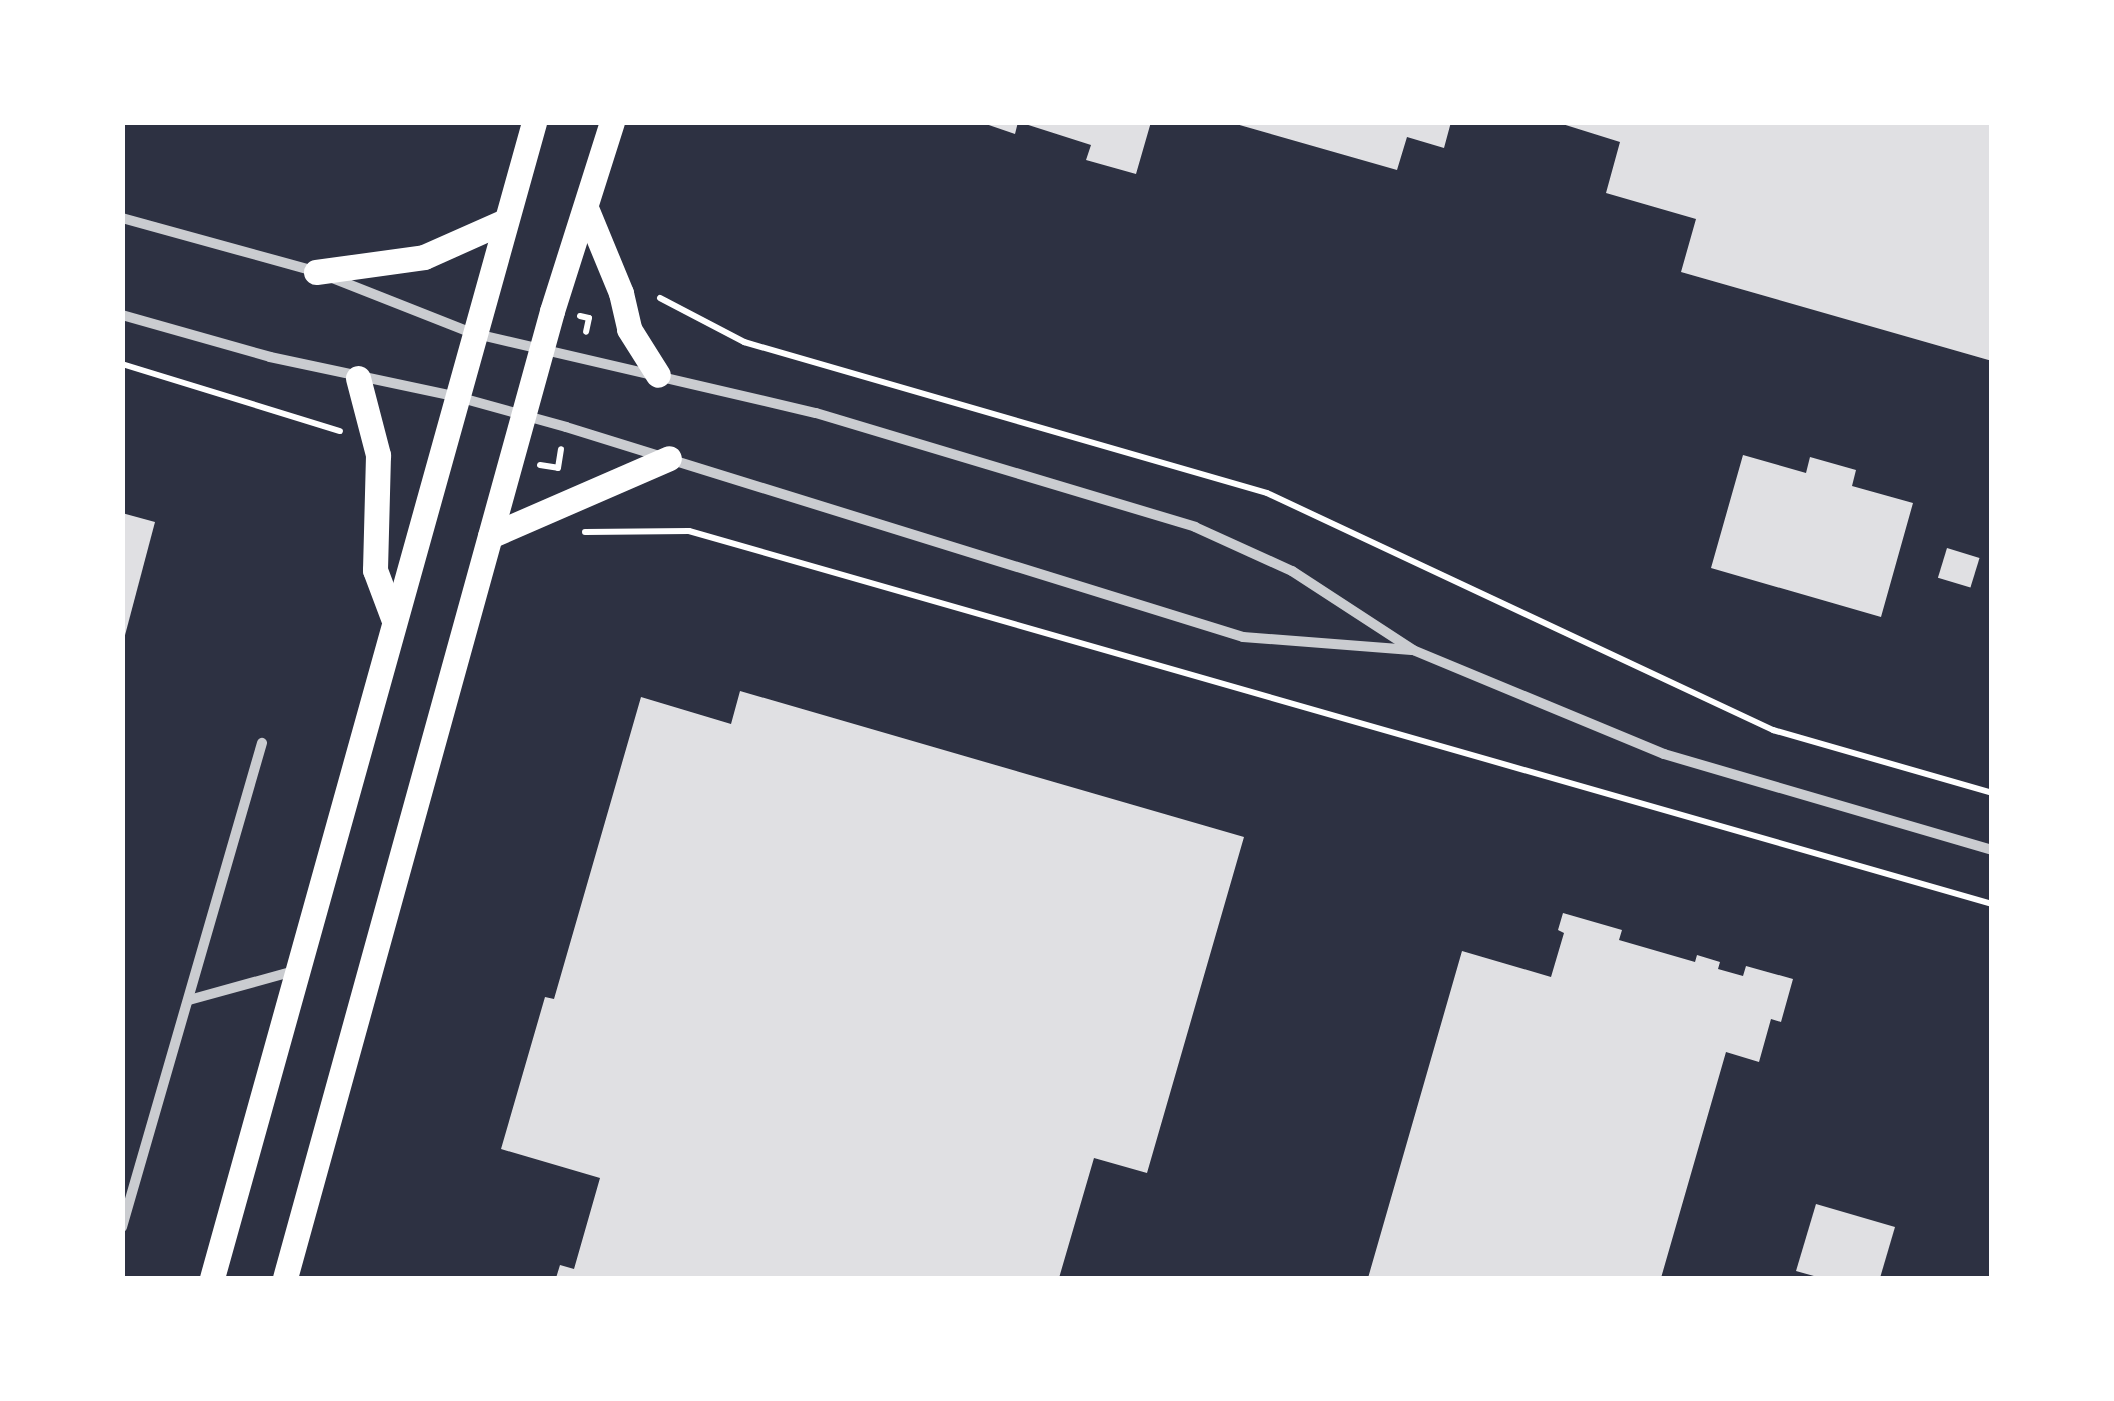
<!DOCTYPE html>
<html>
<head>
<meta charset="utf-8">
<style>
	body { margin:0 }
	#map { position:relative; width:2114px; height:1401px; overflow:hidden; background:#2d3142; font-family:Rubik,sans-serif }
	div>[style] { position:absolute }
	.building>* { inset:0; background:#e0e0e3; transform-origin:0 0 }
	.path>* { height:6px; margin:-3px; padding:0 3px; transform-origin:3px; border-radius:3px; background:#fff }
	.minor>* { height:10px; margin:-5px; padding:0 5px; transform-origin:5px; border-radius:5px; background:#caccd0 }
	.primary>* { height:25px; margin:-12.5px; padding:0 12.5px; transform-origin:12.5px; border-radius:12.5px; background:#fff }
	span { translate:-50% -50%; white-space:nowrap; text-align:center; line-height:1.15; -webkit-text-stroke:9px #fff; paint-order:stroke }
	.frame { position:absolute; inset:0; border:125px solid #fff; pointer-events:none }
</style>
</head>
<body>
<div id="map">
	<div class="building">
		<i style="clip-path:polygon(980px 122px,1018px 122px,1015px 134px)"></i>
		<i style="clip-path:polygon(1019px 122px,1151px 122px,1136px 174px,1086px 160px,1091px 145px)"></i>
		<i style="clip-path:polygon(1451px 122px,1444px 148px,1407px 137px,1397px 170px,1236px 124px)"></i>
		<i style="clip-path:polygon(1556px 122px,1992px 122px,1992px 361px,1681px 272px,1696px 219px,1606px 193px,1620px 142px)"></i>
		<i style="clip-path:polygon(1743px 455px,1806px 473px,1810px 457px,1856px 470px,1852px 486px,1913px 503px,1881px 617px,1711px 568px)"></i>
		<i style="clip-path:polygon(122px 513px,155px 522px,124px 639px,122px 639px)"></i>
		<i style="left:1947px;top:548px;width:34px;height:31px;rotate:17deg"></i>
		<i style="clip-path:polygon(740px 691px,1244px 837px,1147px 1173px,1094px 1158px,1059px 1278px,556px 1278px,560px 1265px,574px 1269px,600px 1178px,501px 1149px,545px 997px,554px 999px,641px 697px,731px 724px)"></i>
		<i style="clip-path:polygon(1563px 913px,1622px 930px,1619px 940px,1695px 962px,1697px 955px,1720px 962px,1718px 969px,1743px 976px,1746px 966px,1793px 979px,1781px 1022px,1771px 1019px,1759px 1062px,1726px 1052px,1661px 1278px,1368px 1278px,1462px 951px,1551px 977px,1564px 933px,1558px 930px)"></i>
		<i style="clip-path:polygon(1816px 1204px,1895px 1227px,1880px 1278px,1821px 1278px,1796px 1271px)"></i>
	</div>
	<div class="path">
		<i style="left:660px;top:298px;width:95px;rotate:27.6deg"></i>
		<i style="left:744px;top:342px;width:544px;rotate:16.1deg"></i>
		<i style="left:1267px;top:493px;width:559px;rotate:25.1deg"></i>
		<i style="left:1773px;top:730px;width:228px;rotate:16deg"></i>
		<i style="left:580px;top:316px;width:9px;rotate:13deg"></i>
		<i style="left:589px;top:318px;width:14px;rotate:102deg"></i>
		<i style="left:122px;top:364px;width:228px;rotate:17.1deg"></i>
		<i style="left:540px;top:465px;width:18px;rotate:9deg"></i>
		<i style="left:558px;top:468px;width:19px;rotate:-81deg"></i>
		<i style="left:585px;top:532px;width:104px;rotate:-0.6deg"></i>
		<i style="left:689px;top:531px;width:1355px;rotate:15.97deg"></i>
	</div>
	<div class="minor">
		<i style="left:122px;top:218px;width:199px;rotate:15.4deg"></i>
		<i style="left:330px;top:277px;width:153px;rotate:21.5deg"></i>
		<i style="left:472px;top:333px;width:353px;rotate:13.1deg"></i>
		<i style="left:816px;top:413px;width:396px;rotate:16.7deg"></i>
		<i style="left:1195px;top:527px;width:107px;rotate:24.4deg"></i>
		<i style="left:1292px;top:571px;width:145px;rotate:33.1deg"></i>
		<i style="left:1413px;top:650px;width:272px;rotate:22.5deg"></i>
		<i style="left:1664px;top:754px;width:342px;rotate:16.3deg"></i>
		<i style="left:122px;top:315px;width:154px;rotate:15.8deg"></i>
		<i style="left:270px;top:357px;width:192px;rotate:12deg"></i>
		<i style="left:458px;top:397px;width:112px;rotate:15.5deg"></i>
		<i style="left:566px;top:427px;width:709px;rotate:17.23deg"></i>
		<i style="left:1243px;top:637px;width:169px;rotate:4.4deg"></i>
		<i style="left:189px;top:1000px;width:109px;rotate:-15.4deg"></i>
		<i style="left:122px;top:1227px;width:504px;rotate:-73.87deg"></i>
	</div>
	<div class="primary">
		<i style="left:586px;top:208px;width:92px;rotate:67.6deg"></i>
		<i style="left:621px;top:293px;width:37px;rotate:77deg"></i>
		<i style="left:629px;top:329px;width:54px;rotate:57.8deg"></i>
		<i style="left:316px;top:272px;width:109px;rotate:-7.9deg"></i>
		<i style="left:424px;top:257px;width:89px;rotate:-24deg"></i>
		<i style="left:358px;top:378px;width:80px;rotate:75.4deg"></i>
		<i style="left:378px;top:455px;width:115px;rotate:91.5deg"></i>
		<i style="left:375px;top:570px;width:51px;rotate:69.4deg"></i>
		<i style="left:490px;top:536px;width:195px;rotate:-23.5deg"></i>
		<i style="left:212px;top:1278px;width:1200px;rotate:-74.43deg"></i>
		<i style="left:285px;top:1278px;width:1003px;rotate:-74.56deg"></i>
		<i style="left:552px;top:311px;width:198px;rotate:-72.4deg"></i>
	</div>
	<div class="frame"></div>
</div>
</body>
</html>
